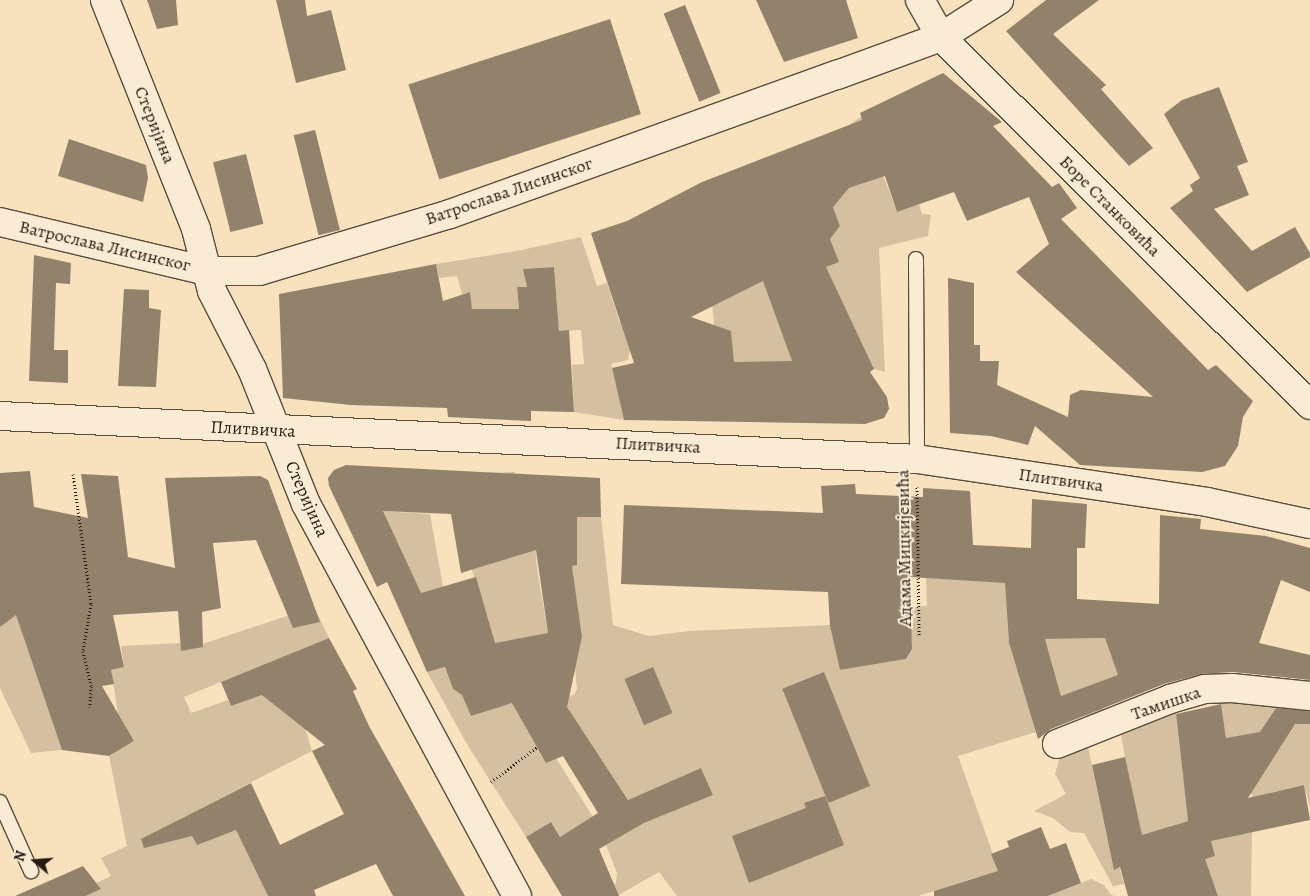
<!DOCTYPE html>
<html>
<head>
<meta charset="utf-8">
<style>
	body { margin:0 }
	#map { position:relative; width:1310px; height:896px; overflow:hidden; background:#f8e2bd; font-family:Alegreya,serif }
	div>[style] { position:absolute }
	.green>* { inset:0; background:#d4c0a0 }
	.building>* { inset:0; background:#93826b; transform-origin:0 0 }
	.path>* { height:3px; margin-top:-1.5px; transform-origin:0; background:repeating-linear-gradient(90deg,#251b12 0 1px,transparent 0 3.5px) }
	.roads { filter:drop-shadow(1px 0 #5a4d3d) drop-shadow(-1px 0 #5a4d3d) drop-shadow(0 1px #5a4d3d) drop-shadow(0 -1px #5a4d3d) }
	.lane>* { height:14px; margin:-7px; padding:0 7px; transform-origin:7px; border-radius:7px; background:#faecd4 }
	.street>* { height:28px; margin:-14px; padding:0 14px; transform-origin:14px; border-radius:14px; background:#faecd4 }
	.secondary>* { height:28px; margin:-14px; padding:0 14px; transform-origin:14px; border-radius:14px; background:#faecd4 }
	span { translate:-50% -50%; white-space:nowrap; text-align:center; line-height:1.15; -webkit-text-stroke:4px #faecd4; paint-order:stroke }
	.street-label { font-size:18px; color:#251b12 }
	.north { position:absolute; left:10px; top:836px; width:50px; height:50px; -webkit-text-stroke:4px #faecd4; paint-order:stroke; rotate:288deg; font-size:14px; font-weight:700; line-height:20px; text-align:center; color:#251b12 }
	.north::after { content:''; display:block; margin:auto; width:18px; height:22px; background:#251b12; clip-path:polygon(50% 0,100% 100%,50% 72%,0 100%) }
</style>
</head>
<body>
<div id="map">
	<div class="green">
		<i style="clip-path:polygon(861px 117px,897px 212px,919px 204px,922px 214px,931px 215px,928px 236px,879px 248px,885px 372px,874px 369px,829px 274px,821px 269px,838px 262px,826px 235px,835px 232px,840px 226px,833px 207px,840px 191px,871px 181px,850px 124px)"></i>
		<i style="clip-path:polygon(581px 237px,597px 286px,607px 283px,620px 323px,637px 319px,628px 360px,611px 364px,624px 420px,574px 412px,572px 365px,584px 364px,581px 330px,559px 331px,554px 267px,523px 269px,527px 287px,517px 288px,519px 309px,508px 309px,477px 364px,470px 292px,462px 294px,457px 276px,439px 278px,436px 264px,517px 251px)"></i>
		<i style="clip-path:polygon(765px 280px,792px 361px,771px 362px,740px 421px,731px 332px,714px 325px,712px 302px)"></i>
		<i style="clip-path:polygon(515px 472px,515px 498px,532px 500px,537px 569px,548px 633px,514px 640px,454px 664px,447px 635px,489px 621px,468px 558px,478px 568px,515px 556px,482px 473px)"></i>
		<i style="clip-path:polygon(383px 511px,430px 514px,443px 587px,419px 594px)"></i>
		<i style="clip-path:polygon(577px 517px,601px 517px,613px 625px,649px 636px,690px 631px,830px 625px,840px 670px,906px 659px,912px 649px,910px 607px,927px 606px,926px 578px,1005px 581px,1009px 643px,1036px 732px,958px 756px,1008px 896px,985px 896px,978px 877px,918px 896px,677px 896px,659px 872px,617px 896px,608px 892px,616px 883px,617px 873px,606px 845px,644px 823px,713px 795px,701px 768px,628px 800px,560px 697px,574px 695px,577px 689px,575px 669px,582px 637px,572px 566px,577px 565px)"></i>
		<i style="clip-path:polygon(0 561px,23px 635px,62px 750px,31px 753px,0 688px)"></i>
		<i style="clip-path:polygon(314px 607px,329px 638px,184px 697px,191px 713px,228px 700px,231px 706px,262px 695px,304px 724px,312px 751px,176px 821px,185px 837px,192px 836px,197px 844px,236px 830px,268px 896px,86px 896px,101px 889px,96px 883px,111px 876px,101px 858px,127px 846px,109px 756px,134px 741px,118px 714px,111px 670px,124px 667px,121px 646px,180px 643px,182px 651px)"></i>
		<i style="clip-path:polygon(1103px 638px,1141px 639px,1143px 662px,1117px 672px,1119px 679px,1094px 688px,1105px 714px,1087px 719px,1079px 690px,1061px 696px,1045px 639px)"></i>
		<i style="clip-path:polygon(445px 667px,453px 689px,462px 695px,471px 716px,514px 702px,546px 762px,556px 758px,593px 817px,560px 837px,551px 822px,526px 837px,468px 746px,427px 672px)"></i>
		<i style="clip-path:polygon(1220px 697px,1280px 702px,1250px 748px,1278px 750px,1295px 724px,1310px 724px,1310px 807px,1304px 785px,1252px 797px,1238px 736px,1226px 738px)"></i>
		<i style="clip-path:polygon(1175px 708px,1188px 821px,1170px 826px,1167px 831px,1113px 846px,1124px 884px,1113px 886px,1084px 833px,1070px 832px,1053px 818px,1034px 811px,1066px 794px,1055px 774px,1061px 753px,1087px 742px,1108px 842px,1125px 757px,1120px 730px)"></i>
		<i style="clip-path:polygon(1203px 816px,1252px 832px,1251px 896px,1218px 896px,1204px 859px)"></i>
		<i style="clip-path:polygon(1091px 879px,1104px 885px,1111px 895px,1115px 896px,1048px 896px)"></i>
	</div>
	<div class="building">
		<i style="clip-path:polygon(147px 0,176px 0,178px 25px,157px 29px)"></i>
		<i style="clip-path:polygon(276px 0,305px 0,307px 16px,331px 10px,346px 70px,296px 83px)"></i>
		<i style="clip-path:polygon(756px 0,846px 0,858px 38px,784px 62px)"></i>
		<i style="clip-path:polygon(1046px 0,1099px 0,1053px 34px,1106px 85px,1101px 89px,1153px 148px,1129px 166px,1006px 31px)"></i>
		<i style="left:685px;top:5px;width:95px;height:23px;rotate:68deg"></i>
		<i style="left:610px;top:19px;width:100px;height:212px;rotate:72deg"></i>
		<i style="clip-path:polygon(evenodd,943px 73px,1002px 122px,993px 126px,1052px 187px,1059px 183px,1077px 208px,1061px 219px,1208px 370px,1216px 365px,1253px 401px,1243px 417px,1238px 446px,1225px 466px,1202px 472px,1080px 465px,1035px 426px,1028px 445px,991px 436px,950px 433px,948px 278px,974px 283px,974px 345px,980px 345px,980px 361px,999px 361px,997px 385px,1068px 417px,1070px 395px,1081px 390px,1153px 397px,1016px 272px,1049px 244px,1029px 197px,967px 221px,954px 192px,897px 212px,885px 176px,849px 188px,833px 207px,840px 226px,830px 239px,839px 262px,826px 267px,874px 369px,870px 372px,887px 397px,889px 409px,884px 418px,865px 424px,624px 420px,612px 368px,634px 363px,591px 233px,627px 221px,702px 182px,862px 120px,860px 113px,943px 73px,763px 281px,792px 361px,734px 362px,731px 331px,691px 317px,763px 281px)"></i>
		<i style="clip-path:polygon(1219px 87px,1248px 162px,1237px 166px,1249px 195px,1214px 209px,1252px 251px,1295px 227px,1310px 253px,1310px 257px,1247px 292px,1170px 208px,1193px 191px,1190px 185px,1200px 178px,1164px 114px,1182px 100px)"></i>
		<i style="left:315px;top:130px;width:103px;height:22px;rotate:76deg"></i>
		<i style="clip-path:polygon(69px 139px,146px 165px,148px 178px,143px 202px,58px 176px)"></i>
		<i style="left:246px;top:154px;width:72px;height:34px;rotate:76deg"></i>
		<i style="clip-path:polygon(34px 255px,71px 263px,70px 284px,56px 283px,54px 350px,68px 350px,68px 383px,29px 381px)"></i>
		<i style="clip-path:polygon(436px 264px,443px 301px,470px 292px,472px 309px,519px 309px,517px 287px,527px 287px,523px 269px,554px 267px,559px 331px,569px 330px,574px 412px,531px 411px,531px 421px,448px 417px,447px 408px,351px 405px,283px 398px,279px 294px)"></i>
		<i style="clip-path:polygon(124px 289px,149px 290px,149px 308px,161px 310px,156px 387px,118px 386px)"></i>
		<i style="clip-path:polygon(evenodd,346px 465px,600px 478px,601px 517px,577px 517px,577px 565px,572px 566px,582px 637px,567px 707px,628px 800px,701px 768px,713px 795px,644px 823px,599px 849px,619px 896px,562px 896px,526px 837px,551px 822px,560px 837px,598px 813px,563px 756px,546px 763px,512px 703px,471px 716px,462px 695px,453px 689px,445px 667px,427px 672px,387px 582px,377px 587px,329px 486px,328px 478px,334px 470px,346px 465px,383px 511px,451px 514px,461px 573px,536px 550px,548px 633px,495px 643px,476px 577px,421px 593px,383px 511px)"></i>
		<i style="clip-path:polygon(30px 471px,34px 507px,88px 518px,81px 474px,118px 476px,128px 557px,175px 568px,165px 478px,260px 476px,268px 480px,320px 622px,293px 628px,256px 540px,213px 543px,221px 608px,202px 612px,203px 647px,181px 651px,178px 611px,113px 615px,124px 667px,111px 670px,114px 684px,102px 686px,134px 741px,109px 756px,62px 750px,16px 615px,0 627px,0 473px)"></i>
		<i style="clip-path:polygon(evenodd,855px 484px,856px 494px,923px 497px,923px 488px,970px 491px,973px 545px,1031px 548px,1032px 499px,1087px 504px,1085px 548px,1077px 548px,1077px 599px,1159px 604px,1160px 515px,1201px 519px,1200px 529px,1266px 536px,1310px 548px,1310px 592px,1281px 580px,1259px 643px,1310px 655px,1310px 680px,1233px 672px,1201px 674px,1164px 684px,1051px 729px,1038px 739px,1009px 643px,1005px 583px,910px 577px,912px 649px,906px 659px,840px 670px,830px 626px,828px 592px,621px 584px,624px 505px,823px 513px,821px 486px,855px 484px,1105px 638px,1118px 675px,1061px 696px,1045px 639px,1105px 638px)"></i>
		<i style="clip-path:polygon(329px 638px,357px 689px,353px 691px,369px 726px,465px 896px,393px 896px,376px 864px,314px 890px,316px 896px,268px 896px,236px 830px,197px 845px,192px 836px,144px 848px,141px 839px,251px 783px,280px 845px,344px 814px,312px 751px,325px 745px,262px 695px,231px 706px,221px 682px)"></i>
		<i style="left:653px;top:667px;width:50px;height:31px;rotate:67deg"></i>
		<i style="left:824px;top:672px;width:123px;height:45px;rotate:68deg"></i>
		<i style="clip-path:polygon(1221px 704px,1226px 738px,1260px 732px,1276px 708px,1310px 711px,1310px 724px,1295px 724px,1248px 798px,1304px 785px,1310px 820px,1211px 841px,1215px 856px,1205px 859px,1218px 896px,1128px 896px,1120px 867px,1114px 870px,1092px 765px,1125px 757px,1142px 835px,1188px 821px,1176px 714px)"></i>
		<i style="clip-path:polygon(825px 796px,844px 845px,749px 883px,732px 836px,806px 808px,804px 803px)"></i>
		<i style="clip-path:polygon(1041px 827px,1050px 849px,1066px 843px,1081px 883px,1048px 896px,934px 896px,934px 891px,998px 871px,991px 854px,1009px 847px,1007px 841px)"></i>
		<i style="clip-path:polygon(83px 866px,101px 889px,86px 896px,15px 896px)"></i>
	</div>
	<div class="path">
		<i style="left:73px;top:474px;width:131px;rotate:82.1deg"></i>
		<i style="left:91px;top:604px;width:48px;rotate:99.7deg"></i>
		<i style="left:83px;top:651px;width:36px;rotate:77deg"></i>
		<i style="left:91px;top:686px;width:21px;rotate:93deg"></i>
		<i style="left:917px;top:487px;width:150px;rotate:89.2deg"></i>
		<i style="left:491px;top:782px;width:58px;rotate:-37.3deg"></i>
	</div>
	<div class="roads">
		<div class="lane">
			<i style="left:916px;top:259px;width:200px;rotate:89.7deg"></i>
			<i style="left:0;top:802px;width:76px;rotate:65.8deg"></i>
		</div>
		<div class="street">
			<i style="left:105px;top:0;width:246px;rotate:68.3deg"></i>
			<i style="left:196px;top:229px;width:64px;rotate:75.5deg"></i>
			<i style="left:212px;top:291px;width:88px;rotate:62.9deg"></i>
			<i style="left:252px;top:369px;width:145px;rotate:68.2deg"></i>
			<i style="left:306px;top:504px;width:445px;rotate:61.7deg"></i>
			<i style="left:920px;top:0;width:43px;rotate:60.4deg"></i>
			<i style="left:941px;top:37px;width:521px;rotate:44.92deg"></i>
			<i style="left:0;top:222px;width:213px;rotate:13.3deg"></i>
			<i style="left:207px;top:271px;width:52px"></i>
			<i style="left:259px;top:271px;width:199px;rotate:-16.6deg"></i>
			<i style="left:450px;top:214px;width:411px;rotate:-19.8deg"></i>
			<i style="left:837px;top:75px;width:111px;rotate:-20.1deg"></i>
			<i style="left:941px;top:37px;width:69px;rotate:-32.5deg"></i>
			<i style="left:1057px;top:744px;width:122px;rotate:-21.7deg"></i>
			<i style="left:1170px;top:699px;width:36px;rotate:-16deg"></i>
			<i style="left:1205px;top:689px;width:27px;rotate:-2deg"></i>
			<i style="left:1232px;top:688px;width:78px;rotate:5.9deg"></i>
		</div>
		<div class="secondary">
			<i style="left:0;top:416px;width:918px;rotate:2.68deg"></i>
			<i style="left:917px;top:459px;width:293px;rotate:8.4deg"></i>
			<i style="left:1207px;top:502px;width:105px;rotate:12.1deg"></i>
		</div>
	</div>
	<div class="street-label">
		<span style="left:155px;top:125px;rotate:68deg">Стеријина</span>
		<span style="left:509px;top:191px;rotate:-19deg">Ватрослава Лисинског</span>
		<span style="left:1110px;top:206px;rotate:45deg">Боре Станковића</span>
		<span style="left:105px;top:246px;rotate:13deg">Ватрослава Лисинског</span>
		<span style="left:253px;top:429px;rotate:3deg">Плитвичка</span>
		<span style="left:658px;top:445px;rotate:3deg">Плитвичка</span>
		<span style="left:1061px;top:480px;rotate:8deg">Плитвичка</span>
		<span style="left:307px;top:499px;rotate:66deg">Стеријина</span>
		<span style="left:904px;top:548px;rotate:-91deg">Адама Мицкијевића</span>
		<span style="left:1166px;top:703px;rotate:-19deg">Тамишка</span>
	</div>
	<div class="north">N</div>
</div>
</body>
</html>
